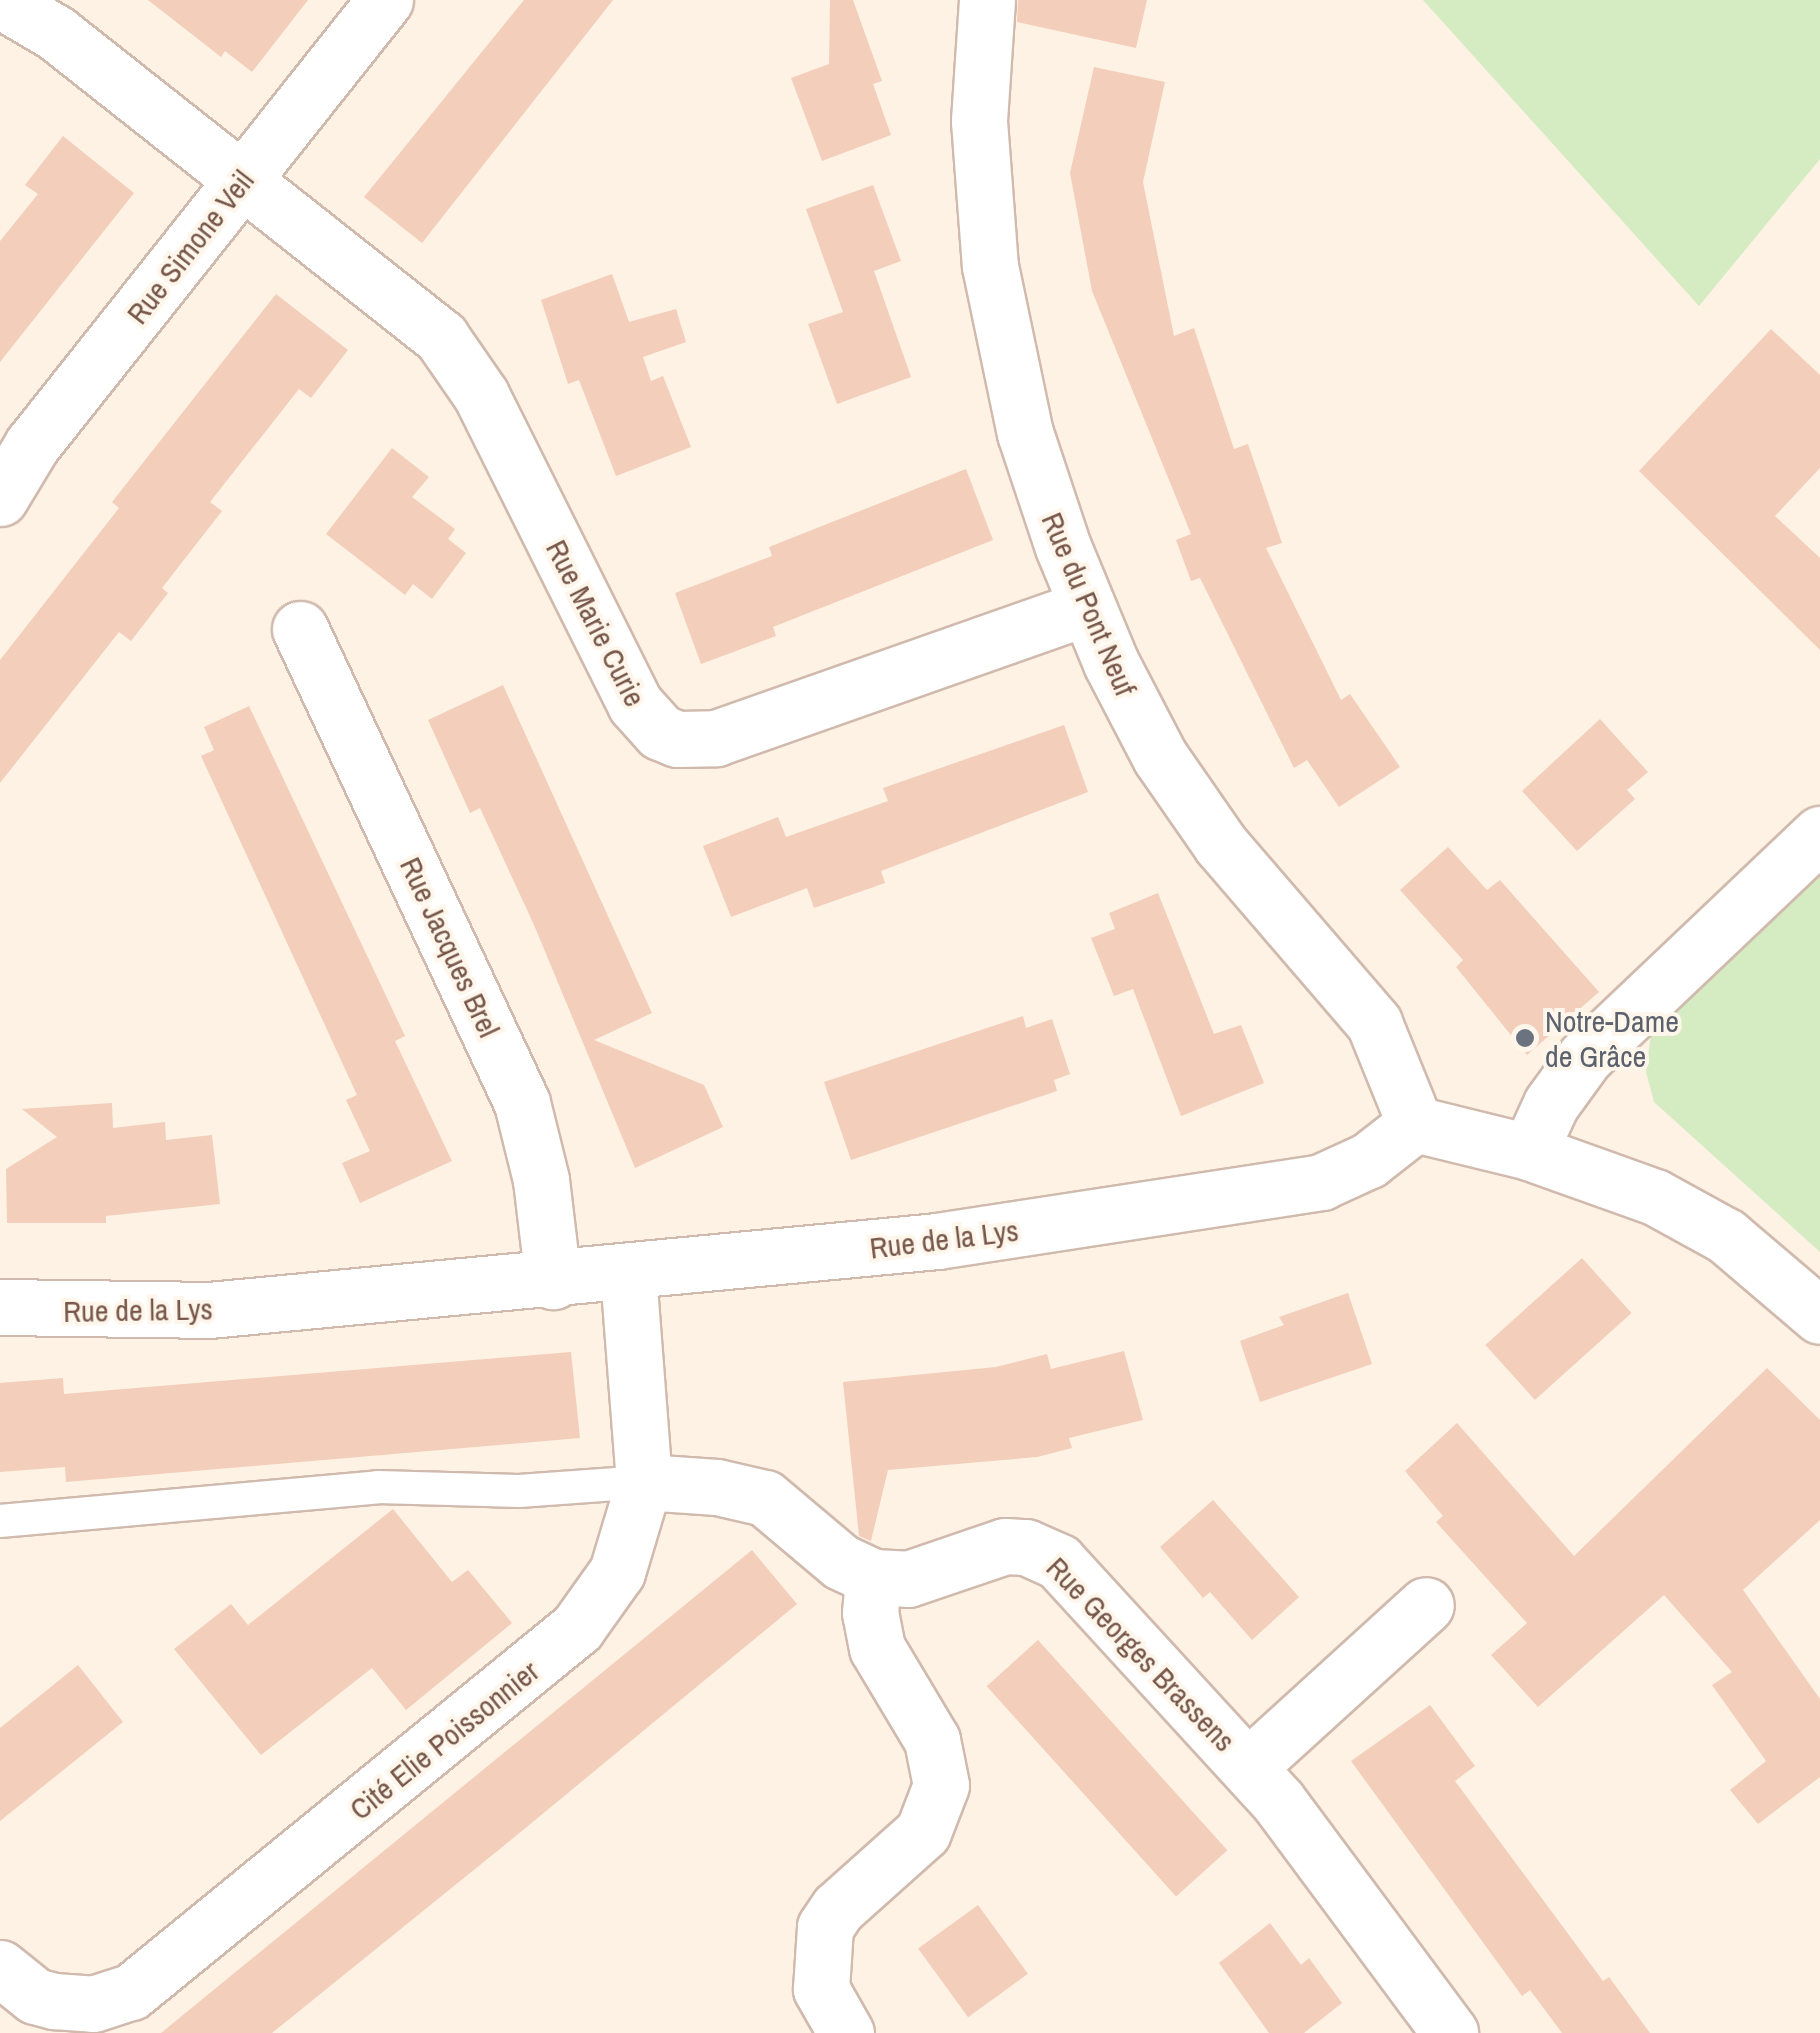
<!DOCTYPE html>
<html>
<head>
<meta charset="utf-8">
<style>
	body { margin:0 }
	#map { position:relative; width:1820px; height:2033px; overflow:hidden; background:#fdf2e4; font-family:"Archivo Narrow",sans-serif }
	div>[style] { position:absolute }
	.green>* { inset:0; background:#d5ebc2 }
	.building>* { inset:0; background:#f3cebb; transform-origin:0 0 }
	.roads { filter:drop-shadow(2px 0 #d0baad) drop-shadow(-2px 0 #d0baad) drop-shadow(0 2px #d0baad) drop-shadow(0 -2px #d0baad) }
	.service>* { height:32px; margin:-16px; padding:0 16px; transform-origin:16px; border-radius:16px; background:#fff }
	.minor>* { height:55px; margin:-27.5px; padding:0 27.5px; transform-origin:27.5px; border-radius:27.5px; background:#fff }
	.dots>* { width:28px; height:28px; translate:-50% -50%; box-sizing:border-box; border:5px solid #fff6eb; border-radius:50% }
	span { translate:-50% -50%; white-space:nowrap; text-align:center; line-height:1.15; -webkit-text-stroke:8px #fff6eb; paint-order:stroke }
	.street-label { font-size:30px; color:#765649 }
	.worship-label { font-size:30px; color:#5b616d }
	.left { translate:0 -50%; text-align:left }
</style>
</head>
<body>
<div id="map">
	<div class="green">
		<i style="clip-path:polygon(1423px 0,1820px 0,1820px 159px,1699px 306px)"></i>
		<i style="clip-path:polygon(1820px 876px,1820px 1252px,1654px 1102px,1646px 1072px,1651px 1034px,1677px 998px)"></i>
	</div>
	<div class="building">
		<i style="clip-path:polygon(148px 0,308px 0,252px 72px,225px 51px,221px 57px)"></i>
		<i style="clip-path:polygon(524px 0,613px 0,422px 243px,364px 197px)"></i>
		<i style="clip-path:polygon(830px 0,853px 0,882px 81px,873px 84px,891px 135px,822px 161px,791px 78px,829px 64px)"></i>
		<i style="clip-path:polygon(1018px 0,1147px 0,1136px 48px,1017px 22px)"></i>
		<i style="clip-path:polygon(1094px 67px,1165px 82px,1143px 182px,1174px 336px,1194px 328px,1234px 449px,1248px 444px,1282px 543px,1266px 548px,1341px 700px,1350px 694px,1400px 767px,1339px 807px,1307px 760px,1294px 768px,1200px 578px,1191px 581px,1176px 540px,1191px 534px,1092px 291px,1070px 173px)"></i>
		<i style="clip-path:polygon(63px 136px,134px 193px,0 362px,0 241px,38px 194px,25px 185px)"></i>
		<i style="clip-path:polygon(873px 185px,901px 261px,874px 271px,911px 377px,837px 404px,808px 324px,843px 312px,806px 209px)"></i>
		<i style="clip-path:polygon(612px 274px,629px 322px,676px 309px,686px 342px,643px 357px,651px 381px,663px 376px,691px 447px,616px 476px,579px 380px,568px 384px,541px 300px)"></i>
		<i style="clip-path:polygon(276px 294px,348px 350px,311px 398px,299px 389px,210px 502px,222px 511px,162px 588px,168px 593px,131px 641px,119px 632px,0 783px,0 660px,119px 508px,112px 502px)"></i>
		<i style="clip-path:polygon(1771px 329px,1820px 375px,1820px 468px,1775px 516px,1820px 558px,1820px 650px,1639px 471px)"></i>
		<i style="clip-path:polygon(392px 448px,429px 477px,412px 497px,455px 529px,448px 539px,466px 553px,432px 599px,413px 584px,405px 595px,326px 534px)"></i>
		<i style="clip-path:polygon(966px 469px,993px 540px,773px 627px,776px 636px,701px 664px,675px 593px,772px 556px,769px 547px)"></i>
		<i style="clip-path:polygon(503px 685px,652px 1013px,594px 1040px,704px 1085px,723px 1127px,635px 1168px,534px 925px,480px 808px,470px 813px,428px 720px)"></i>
		<i style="clip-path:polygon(249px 706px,405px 1036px,395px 1041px,452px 1161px,360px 1203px,342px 1163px,370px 1151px,346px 1100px,357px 1095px,201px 756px,214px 750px,204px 727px)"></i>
		<i style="clip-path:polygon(1600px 719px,1648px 772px,1627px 790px,1635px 799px,1577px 851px,1522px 791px)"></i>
		<i style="clip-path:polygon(1064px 725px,1088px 792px,881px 871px,885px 883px,814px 908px,807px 888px,731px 917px,703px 846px,778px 817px,786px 837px,888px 801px,883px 788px)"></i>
		<i style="clip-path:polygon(1448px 847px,1487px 890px,1500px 880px,1599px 992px,1527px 1055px,1456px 967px,1463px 960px,1400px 890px)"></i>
		<i style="clip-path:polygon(1158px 893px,1214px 1034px,1241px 1025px,1264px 1083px,1181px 1116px,1133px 989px,1114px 996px,1091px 938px,1115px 929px,1109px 913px)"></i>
		<i style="clip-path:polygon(1023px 1016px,1026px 1028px,1052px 1019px,1070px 1074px,1054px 1080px,1057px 1091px,851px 1160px,824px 1082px)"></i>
		<i style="clip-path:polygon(112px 1103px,113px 1128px,165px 1122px,166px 1140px,212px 1135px,220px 1204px,106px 1216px,106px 1223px,7px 1223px,6px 1169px,57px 1137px,22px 1109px)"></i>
		<i style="left:1582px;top:1258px;width:74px;height:130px;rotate:48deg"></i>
		<i style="clip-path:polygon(1348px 1293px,1372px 1364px,1260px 1402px,1240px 1341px,1284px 1325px,1279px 1317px)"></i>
		<i style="clip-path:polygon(1124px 1351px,1143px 1420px,1069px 1438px,1072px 1448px,1037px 1457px,888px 1470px,871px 1541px,859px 1536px,843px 1382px,996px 1367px,1047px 1354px,1051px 1369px)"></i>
		<i style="clip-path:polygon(571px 1352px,580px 1438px,66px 1482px,65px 1467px,0 1472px,0 1383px,63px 1378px,64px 1394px)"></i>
		<i style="clip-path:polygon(1767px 1368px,1820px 1420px,1820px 1520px,1743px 1590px,1820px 1699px,1820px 1777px,1758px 1824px,1730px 1790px,1766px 1761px,1712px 1685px,1732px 1672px,1664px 1595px,1538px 1707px,1491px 1655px,1527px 1623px,1436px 1522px,1443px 1516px,1405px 1471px,1457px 1423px,1574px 1556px)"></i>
		<i style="clip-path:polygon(1213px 1500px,1299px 1597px,1252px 1640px,1210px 1592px,1203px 1598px,1160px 1547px)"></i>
		<i style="clip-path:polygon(393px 1509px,452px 1582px,468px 1570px,512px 1623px,406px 1710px,372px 1668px,261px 1755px,174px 1649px,231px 1604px,248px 1625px)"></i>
		<i style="clip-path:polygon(752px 1550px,797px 1604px,517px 1835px,272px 2033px,161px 2033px)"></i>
		<i style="left:1038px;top:1640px;width:283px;height:69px;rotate:48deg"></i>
		<i style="clip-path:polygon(78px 1665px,123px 1722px,0 1821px,0 1728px)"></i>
		<i style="clip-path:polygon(1430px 1705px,1475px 1766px,1455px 1781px,1603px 1981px,1609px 1977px,1650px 2033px,1562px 2033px,1530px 1990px,1522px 1996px,1351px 1761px)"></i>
		<i style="left:978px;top:1905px;width:85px;height:74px;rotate:54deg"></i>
		<i style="clip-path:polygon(1270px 1923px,1301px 1965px,1309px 1958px,1342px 2003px,1304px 2033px,1269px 2033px,1219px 1963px)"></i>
	</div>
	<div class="roads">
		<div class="service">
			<i style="left:0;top:1521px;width:380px;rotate:-5.1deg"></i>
			<i style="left:378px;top:1487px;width:141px;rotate:1.6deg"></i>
			<i style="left:519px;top:1491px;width:125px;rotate:-4.1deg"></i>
		</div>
		<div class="minor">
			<i style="left:0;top:0;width:65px;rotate:30.5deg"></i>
			<i style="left:56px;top:33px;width:491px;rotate:38.3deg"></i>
			<i style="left:441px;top:337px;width:70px;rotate:55.4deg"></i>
			<i style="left:481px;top:395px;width:345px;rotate:63.5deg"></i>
			<i style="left:635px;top:704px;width:38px;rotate:48deg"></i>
			<i style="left:660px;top:732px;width:18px;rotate:22deg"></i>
			<i style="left:677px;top:739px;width:39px;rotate:-1deg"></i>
			<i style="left:716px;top:738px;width:393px;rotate:-19.4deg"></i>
			<i style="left:987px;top:0;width:121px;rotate:93.8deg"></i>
			<i style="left:979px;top:121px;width:145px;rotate:85.7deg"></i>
			<i style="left:990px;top:266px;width:171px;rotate:78.2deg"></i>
			<i style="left:1025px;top:433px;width:120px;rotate:71.6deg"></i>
			<i style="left:1063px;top:547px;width:126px;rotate:67.5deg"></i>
			<i style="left:1111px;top:663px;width:106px;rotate:62.5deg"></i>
			<i style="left:1160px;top:757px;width:107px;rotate:55.3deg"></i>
			<i style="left:1221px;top:845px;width:235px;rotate:49.3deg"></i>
			<i style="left:1374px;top:1023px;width:109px;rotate:67.9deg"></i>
			<i style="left:0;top:498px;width:62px;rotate:-58.9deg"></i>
			<i style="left:32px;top:445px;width:568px;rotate:-51.58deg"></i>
			<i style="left:300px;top:629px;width:523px;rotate:64.9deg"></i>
			<i style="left:522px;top:1103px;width:79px;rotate:76.1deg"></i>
			<i style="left:541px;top:1180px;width:102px;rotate:83.2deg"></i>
			<i style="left:1415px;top:1124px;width:117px;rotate:13.8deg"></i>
			<i style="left:1529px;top:1152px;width:134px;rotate:19.7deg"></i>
			<i style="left:1655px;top:1197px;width:81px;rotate:28.8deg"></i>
			<i style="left:1726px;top:1236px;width:123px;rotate:40.4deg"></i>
			<i style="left:1529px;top:1152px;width:53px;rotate:-65.4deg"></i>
			<i style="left:1551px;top:1104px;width:58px;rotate:-54.1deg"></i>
			<i style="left:1585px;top:1057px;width:324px;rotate:-43.5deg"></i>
			<i style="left:0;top:1307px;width:209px;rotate:0.8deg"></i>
			<i style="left:209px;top:1310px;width:731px;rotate:-5.41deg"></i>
			<i style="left:937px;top:1241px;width:389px;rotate:-8.7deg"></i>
			<i style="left:1321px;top:1182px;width:53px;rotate:-24.6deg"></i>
			<i style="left:1369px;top:1160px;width:58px;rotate:-38deg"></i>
			<i style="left:644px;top:1482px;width:73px;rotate:3.9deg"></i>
			<i style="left:717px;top:1487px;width:49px;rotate:12.9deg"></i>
			<i style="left:765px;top:1498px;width:99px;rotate:40.1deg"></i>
			<i style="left:841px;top:1562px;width:35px;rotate:25deg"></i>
			<i style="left:873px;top:1577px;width:35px;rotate:3deg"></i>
			<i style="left:908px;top:1579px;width:102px;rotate:-18.8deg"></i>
			<i style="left:1005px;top:1546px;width:21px;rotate:3deg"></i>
			<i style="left:1026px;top:1547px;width:36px;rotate:24deg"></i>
			<i style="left:1059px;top:1562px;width:324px;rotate:47.5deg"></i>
			<i style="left:1278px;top:1801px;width:289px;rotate:53.4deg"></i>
			<i style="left:1249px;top:1766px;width:239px;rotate:-42.3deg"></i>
			<i style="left:0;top:1968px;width:45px;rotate:38.7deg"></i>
			<i style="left:35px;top:1996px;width:20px;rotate:15deg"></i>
			<i style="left:54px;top:2001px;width:39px;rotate:4deg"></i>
			<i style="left:93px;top:2004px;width:40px;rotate:-18deg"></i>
			<i style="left:131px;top:1992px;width:576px;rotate:-39.22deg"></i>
			<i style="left:577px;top:1628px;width:69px;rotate:-54.5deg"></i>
			<i style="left:617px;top:1572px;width:94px;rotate:-73.3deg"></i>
			<i style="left:644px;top:1482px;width:209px;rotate:-94.4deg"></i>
			<i style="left:846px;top:2033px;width:51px;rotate:-119.6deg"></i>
			<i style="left:821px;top:1989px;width:62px;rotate:-86.3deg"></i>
			<i style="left:825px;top:1927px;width:23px;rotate:-56deg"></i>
			<i style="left:838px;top:1908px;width:114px;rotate:-41.8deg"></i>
			<i style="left:923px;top:1832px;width:50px;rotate:-69deg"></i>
			<i style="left:941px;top:1785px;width:46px;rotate:-101.3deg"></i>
			<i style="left:932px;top:1740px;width:107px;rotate:-120.9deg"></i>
			<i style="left:877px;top:1648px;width:36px;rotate:-101deg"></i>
			<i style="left:870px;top:1613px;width:36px;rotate:-85deg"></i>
		</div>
	</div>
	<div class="dots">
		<i style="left:1525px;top:1038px;background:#6b7280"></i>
	</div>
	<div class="street-label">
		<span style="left:190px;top:247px;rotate:-52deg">Rue Simone Veil</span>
		<span style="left:1089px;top:604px;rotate:67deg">Rue du Pont Neuf</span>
		<span style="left:596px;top:623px;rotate:63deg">Rue Marie Curie</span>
		<span style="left:450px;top:947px;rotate:65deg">Rue Jacques Brel</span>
		<span style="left:944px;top:1239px;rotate:-7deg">Rue de la Lys</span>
		<span style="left:138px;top:1310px;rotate:-1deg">Rue de la Lys</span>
		<span style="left:1141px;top:1654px;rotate:46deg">Rue Georges Brassens</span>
		<span style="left:444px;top:1740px;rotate:-39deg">Cité Elie Poissonnier</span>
	</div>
	<div class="worship-label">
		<span class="left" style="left:1545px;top:1038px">Notre-Dame<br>de Grâce</span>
	</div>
</div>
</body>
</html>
